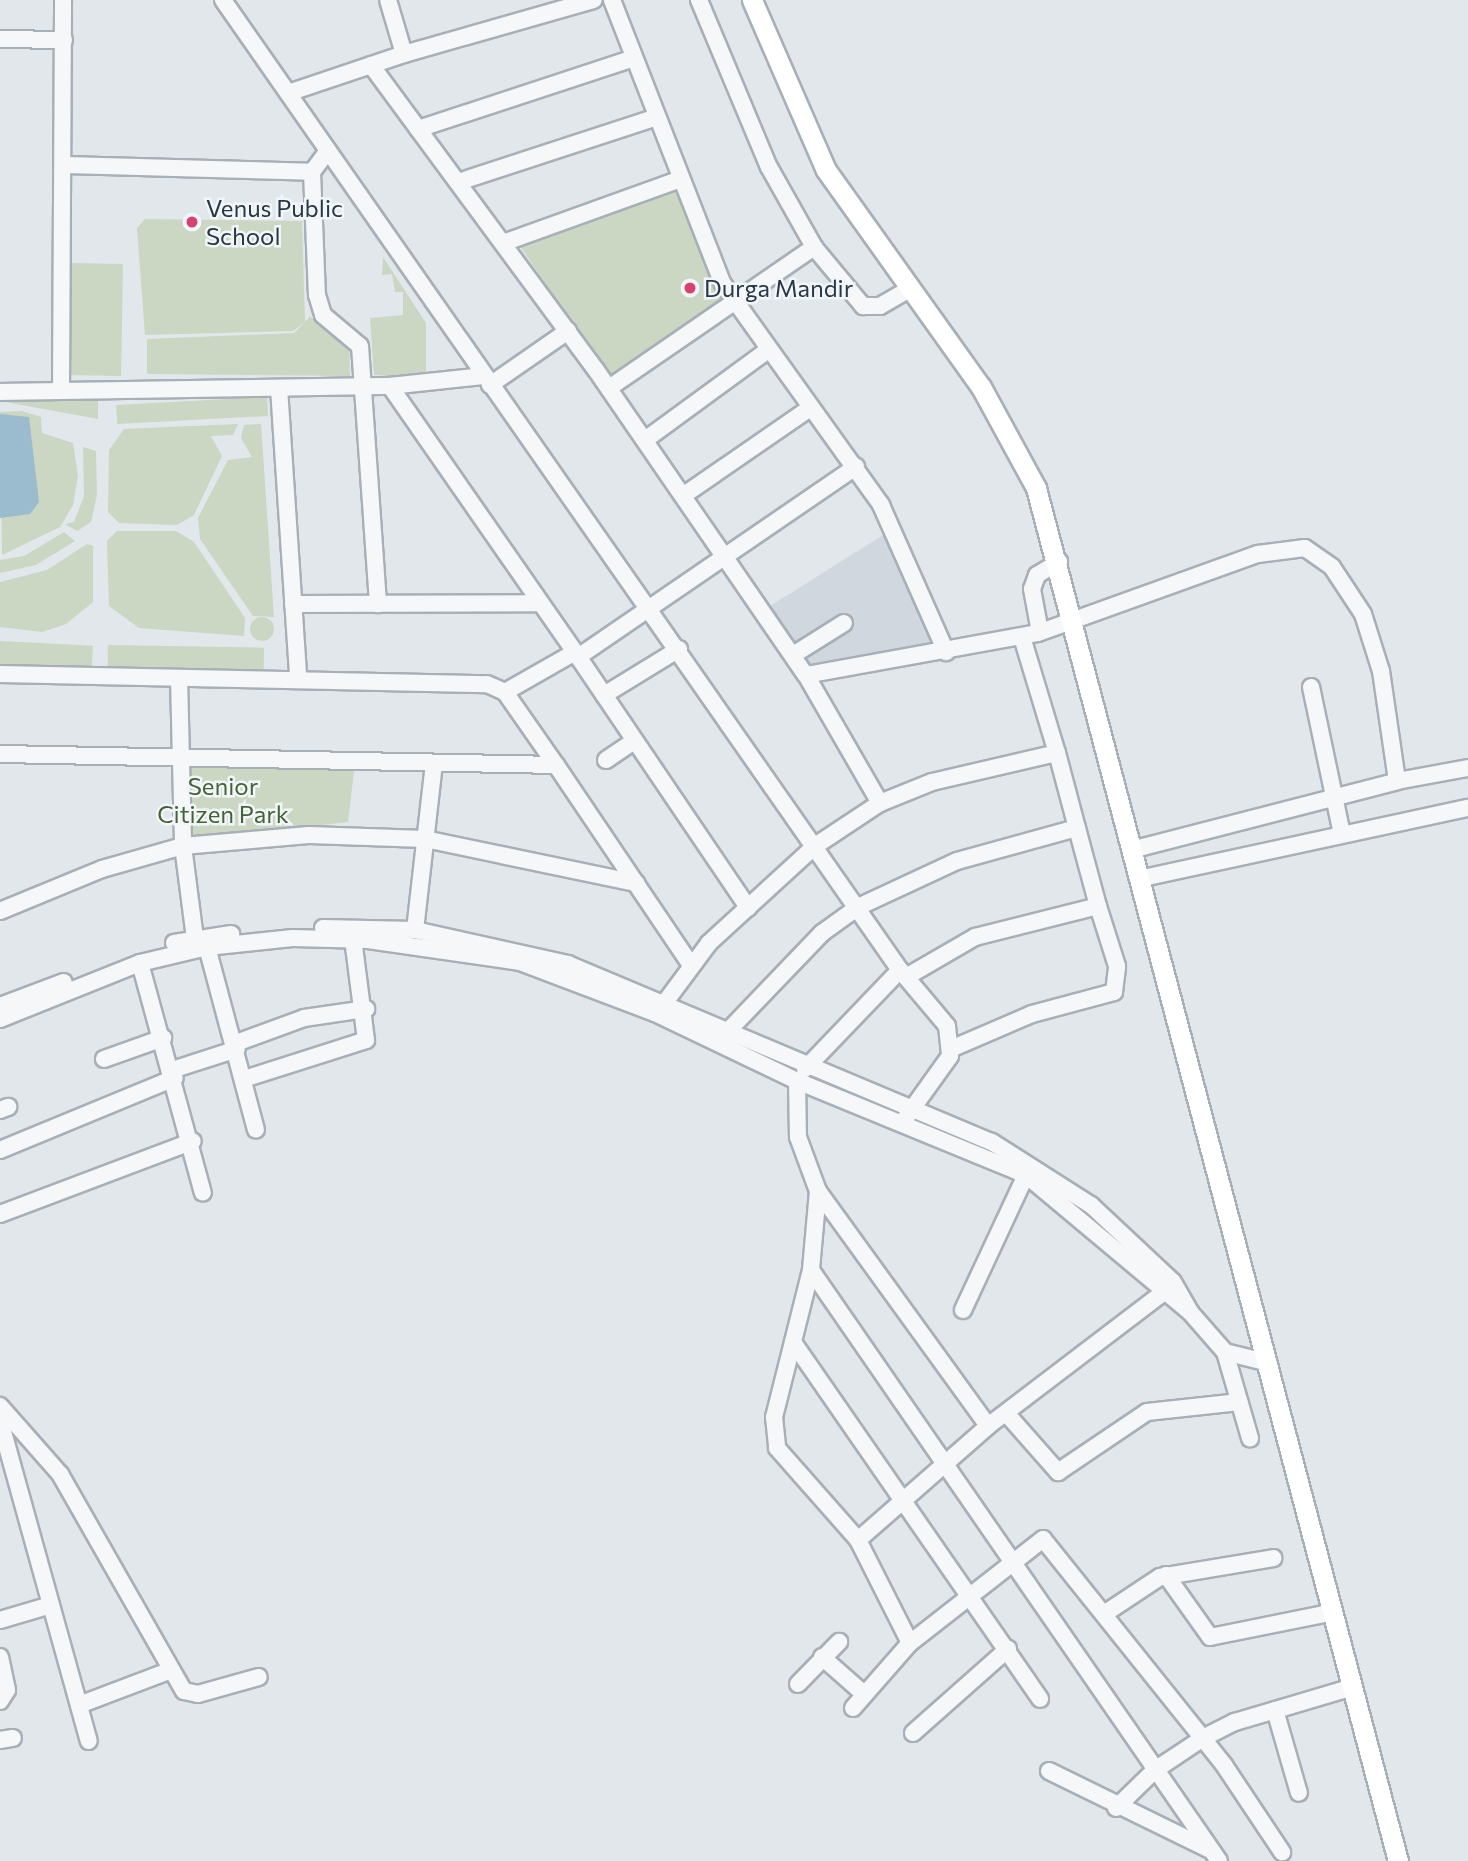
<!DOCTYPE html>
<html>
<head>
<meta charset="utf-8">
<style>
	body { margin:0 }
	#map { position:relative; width:1468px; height:1861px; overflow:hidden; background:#e2e7ec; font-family:Commissioner,sans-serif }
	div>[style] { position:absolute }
	.built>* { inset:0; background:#d0d7de }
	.green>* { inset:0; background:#cbd6c3; transform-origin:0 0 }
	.round { border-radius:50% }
	.water>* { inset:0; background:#9bbcce }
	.roads { filter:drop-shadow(2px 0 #a7afb7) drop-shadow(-2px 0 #a7afb7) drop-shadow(0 2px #a7afb7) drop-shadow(0 -2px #a7afb7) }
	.minor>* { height:16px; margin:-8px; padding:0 8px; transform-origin:8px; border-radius:8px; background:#f5f7f9 }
	.major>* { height:19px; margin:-9.5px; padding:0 9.5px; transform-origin:9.5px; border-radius:9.5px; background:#fff }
	.dots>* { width:19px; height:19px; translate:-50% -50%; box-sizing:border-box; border:4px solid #f2f6f8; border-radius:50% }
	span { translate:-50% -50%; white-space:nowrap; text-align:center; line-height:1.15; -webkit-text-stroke:5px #f2f6f8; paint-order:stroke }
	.poi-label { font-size:24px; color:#293745 }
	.left { translate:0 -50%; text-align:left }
	.park-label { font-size:24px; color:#446235 }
</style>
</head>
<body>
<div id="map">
	<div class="built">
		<i style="clip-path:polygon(891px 530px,937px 649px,807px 669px,767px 608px)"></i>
	</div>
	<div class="green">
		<i style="clip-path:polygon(673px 185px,725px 302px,608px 377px,516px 240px)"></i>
		<i style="clip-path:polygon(145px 219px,302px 221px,305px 322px,293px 331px,145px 335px,137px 228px)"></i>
		<i style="clip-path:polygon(383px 257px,426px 323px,426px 378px,374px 375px,370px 318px,403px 315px,403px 292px,395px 292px,392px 274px,382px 275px)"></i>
		<i style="left:70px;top:263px;width:53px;height:112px;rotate:1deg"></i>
		<i style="clip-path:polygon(310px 317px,349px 339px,350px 376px,147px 374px,147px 339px,294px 333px)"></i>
		<i style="left:267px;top:397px;width:19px;height:151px;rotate:87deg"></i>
		<i style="clip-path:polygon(0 398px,98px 398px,98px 419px,0 401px)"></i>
		<i style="clip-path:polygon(22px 411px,41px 417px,42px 433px,73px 443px,78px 476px,73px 505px,60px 527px,2px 555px,0 412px)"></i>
		<i style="clip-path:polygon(238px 424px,233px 435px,211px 436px,222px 456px,194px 515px,177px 525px,119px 523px,108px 512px,109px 450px,124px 429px)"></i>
		<i style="clip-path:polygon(261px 424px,274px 617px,253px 616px,200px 539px,198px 518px,228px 460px,252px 457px,241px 438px,244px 425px)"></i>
		<i style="clip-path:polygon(83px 447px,96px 451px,97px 495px,91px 522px,77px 531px,65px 524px,74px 522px,84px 496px)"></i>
		<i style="clip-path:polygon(117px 531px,176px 531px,194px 542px,245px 618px,244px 636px,139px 628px,109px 606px,107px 541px)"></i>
		<i style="clip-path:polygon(64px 532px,75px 541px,36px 565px,0 573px,0 560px,24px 556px)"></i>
		<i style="clip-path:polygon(87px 544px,93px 546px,93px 602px,66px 624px,42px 632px,0 627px,0 582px,47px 570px)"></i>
		<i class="round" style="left:250px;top:617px;width:24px;height:24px"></i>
		<i style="left:0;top:641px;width:93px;height:24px;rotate:3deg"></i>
		<i style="left:108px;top:645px;width:156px;height:24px;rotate:1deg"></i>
		<i style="clip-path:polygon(185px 764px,354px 771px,348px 822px,189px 839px)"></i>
	</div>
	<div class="water">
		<i style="clip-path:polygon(0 414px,29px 417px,39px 502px,30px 514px,0 518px)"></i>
	</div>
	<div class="roads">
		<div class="minor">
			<i style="left:223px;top:0;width:1183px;rotate:55.09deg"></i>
			<i style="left:900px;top:970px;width:73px;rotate:50deg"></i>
			<i style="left:947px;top:1026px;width:30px;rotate:84deg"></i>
			<i style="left:950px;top:1056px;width:82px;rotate:125.6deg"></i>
			<i style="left:612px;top:0;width:305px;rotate:68.7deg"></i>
			<i style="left:723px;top:284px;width:272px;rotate:54.4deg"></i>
			<i style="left:881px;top:505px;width:161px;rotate:66.1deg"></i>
			<i style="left:699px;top:0;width:181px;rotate:67.3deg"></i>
			<i style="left:769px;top:167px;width:92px;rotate:60.6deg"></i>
			<i style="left:814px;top:247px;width:77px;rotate:50.3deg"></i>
			<i style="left:863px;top:306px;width:17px"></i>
			<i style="left:880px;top:306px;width:34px;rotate:-30deg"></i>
			<i style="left:0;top:39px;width:64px;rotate:0.9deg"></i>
			<i style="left:404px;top:54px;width:197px;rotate:-15.9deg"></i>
			<i style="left:371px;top:65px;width:379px;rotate:53.6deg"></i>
			<i style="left:596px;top:370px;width:370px;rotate:55.5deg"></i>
			<i style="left:806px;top:675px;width:236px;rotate:-10.3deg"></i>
			<i style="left:1038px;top:633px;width:234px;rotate:-19.8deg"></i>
			<i style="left:1258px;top:554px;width:47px;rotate:-7.3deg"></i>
			<i style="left:1305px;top:548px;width:33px;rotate:35deg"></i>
			<i style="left:1332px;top:567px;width:56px;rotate:56.6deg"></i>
			<i style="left:1363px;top:614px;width:60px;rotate:72.5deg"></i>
			<i style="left:1381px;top:671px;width:111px;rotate:81.7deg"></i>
			<i style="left:1397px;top:781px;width:72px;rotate:-10.4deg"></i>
			<i style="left:288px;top:93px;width:122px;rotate:-18.6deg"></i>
			<i style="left:404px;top:54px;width:56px;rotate:-106.5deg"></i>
			<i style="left:418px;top:129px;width:227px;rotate:-18.2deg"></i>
			<i style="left:327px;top:152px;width:25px;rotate:127deg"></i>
			<i style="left:312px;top:172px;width:123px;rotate:87.7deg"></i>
			<i style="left:317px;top:295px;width:21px;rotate:73deg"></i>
			<i style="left:323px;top:315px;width:48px;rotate:40deg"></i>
			<i style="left:360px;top:346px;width:259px;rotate:86deg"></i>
			<i style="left:65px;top:165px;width:247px;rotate:1.6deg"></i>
			<i style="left:458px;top:182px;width:209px;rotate:-18.1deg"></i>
			<i style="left:503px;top:243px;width:189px;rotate:-19.8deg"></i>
			<i style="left:483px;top:376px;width:94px;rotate:173.9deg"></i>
			<i style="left:390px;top:386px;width:324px;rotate:55.2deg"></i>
			<i style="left:490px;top:385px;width:95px;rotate:-34.7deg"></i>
			<i style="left:279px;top:388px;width:289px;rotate:86.2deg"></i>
			<i style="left:609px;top:388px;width:249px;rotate:-34.5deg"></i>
			<i style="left:61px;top:391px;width:391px;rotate:-89.7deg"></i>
			<i style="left:0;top:392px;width:390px;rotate:-0.9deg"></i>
			<i style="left:645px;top:440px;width:152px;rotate:-36.2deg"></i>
			<i style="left:684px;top:495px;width:153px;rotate:-34.6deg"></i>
			<i style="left:293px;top:604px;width:247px;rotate:-0.2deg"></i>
			<i style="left:1040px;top:632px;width:44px;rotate:-100.5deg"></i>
			<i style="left:1032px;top:589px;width:15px;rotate:-70deg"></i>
			<i style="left:1037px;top:575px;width:26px;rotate:-31deg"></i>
			<i style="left:793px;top:655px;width:60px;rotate:-32.1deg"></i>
			<i style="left:578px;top:657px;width:337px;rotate:-34.4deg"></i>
			<i style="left:0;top:674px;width:487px;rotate:1.2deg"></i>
			<i style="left:487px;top:684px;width:20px;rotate:24deg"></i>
			<i style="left:505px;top:692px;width:89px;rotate:55.1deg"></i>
			<i style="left:806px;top:675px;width:148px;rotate:60deg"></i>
			<i style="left:179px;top:678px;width:168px;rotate:88.6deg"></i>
			<i style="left:183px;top:846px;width:93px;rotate:82.6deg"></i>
			<i style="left:1311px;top:687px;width:150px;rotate:78.1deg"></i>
			<i style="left:505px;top:692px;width:81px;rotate:-29.7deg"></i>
			<i style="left:575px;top:652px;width:309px;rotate:55.9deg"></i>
			<i style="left:604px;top:695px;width:88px;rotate:-31.5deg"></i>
			<i style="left:0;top:754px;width:556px;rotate:1.13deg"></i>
			<i style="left:556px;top:765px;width:240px;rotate:56deg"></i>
			<i style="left:606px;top:760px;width:34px;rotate:-34deg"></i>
			<i style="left:1135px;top:849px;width:271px;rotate:-14.5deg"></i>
			<i style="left:1143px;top:878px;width:332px;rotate:-12.2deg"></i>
			<i style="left:0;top:911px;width:110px;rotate:-22.4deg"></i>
			<i style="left:102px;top:869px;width:84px;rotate:-15.9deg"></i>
			<i style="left:183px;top:846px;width:126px;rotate:-5deg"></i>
			<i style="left:309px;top:835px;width:116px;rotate:2deg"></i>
			<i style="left:425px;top:839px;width:216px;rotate:11.8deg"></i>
			<i style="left:323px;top:928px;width:92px;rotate:1.2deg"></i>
			<i style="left:415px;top:930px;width:157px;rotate:12.5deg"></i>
			<i style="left:568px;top:964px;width:460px;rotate:22.8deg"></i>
			<i style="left:992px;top:1142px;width:117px;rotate:32.5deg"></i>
			<i style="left:1091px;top:1205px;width:112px;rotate:43.2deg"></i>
			<i style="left:1173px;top:1282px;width:34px;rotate:60deg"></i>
			<i style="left:415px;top:930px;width:168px;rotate:-83.5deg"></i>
			<i style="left:174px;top:943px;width:58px;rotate:-9deg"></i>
			<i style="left:207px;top:947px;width:189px;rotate:75deg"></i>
			<i style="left:140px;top:963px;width:238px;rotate:74.7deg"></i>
			<i style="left:906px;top:977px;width:80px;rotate:-30.1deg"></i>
			<i style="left:975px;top:937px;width:127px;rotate:-14.1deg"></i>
			<i style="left:1098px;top:906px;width:81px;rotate:-105.1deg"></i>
			<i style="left:666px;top:1001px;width:72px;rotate:-53.4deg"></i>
			<i style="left:709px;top:943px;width:144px;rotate:-42.5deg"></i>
			<i style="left:815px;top:846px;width:78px;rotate:-33.5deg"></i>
			<i style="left:880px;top:803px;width:56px;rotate:-22deg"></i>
			<i style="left:932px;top:782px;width:128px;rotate:-13.1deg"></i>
			<i style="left:1057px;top:753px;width:121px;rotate:-106.8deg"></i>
			<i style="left:0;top:1006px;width:68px;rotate:-20.6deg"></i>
			<i style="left:0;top:1019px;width:151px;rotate:-21.8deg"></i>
			<i style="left:140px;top:963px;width:69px;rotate:-13.4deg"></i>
			<i style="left:207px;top:947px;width:86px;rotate:-6deg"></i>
			<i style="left:293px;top:938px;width:75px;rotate:1.5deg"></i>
			<i style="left:368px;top:940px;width:154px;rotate:8.2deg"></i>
			<i style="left:520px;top:962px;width:144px;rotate:20.7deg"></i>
			<i style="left:655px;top:1013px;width:157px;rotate:25.6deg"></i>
			<i style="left:797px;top:1081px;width:248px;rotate:22.3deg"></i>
			<i style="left:1026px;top:1175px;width:214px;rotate:39.9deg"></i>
			<i style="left:1190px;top:1312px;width:53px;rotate:48.8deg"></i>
			<i style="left:1225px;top:1352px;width:45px;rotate:14deg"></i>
			<i style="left:728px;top:1031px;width:136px;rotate:-46.2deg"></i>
			<i style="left:822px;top:933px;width:44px;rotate:-35.8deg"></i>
			<i style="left:858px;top:907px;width:109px;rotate:-24.9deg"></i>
			<i style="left:957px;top:861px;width:124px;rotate:-15.4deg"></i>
			<i style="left:1077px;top:828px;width:78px;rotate:-104.9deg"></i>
			<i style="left:236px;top:1043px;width:72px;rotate:-20.2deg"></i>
			<i style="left:304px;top:1018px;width:63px;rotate:-8.3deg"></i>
			<i style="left:953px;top:1048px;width:86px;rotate:-23.3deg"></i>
			<i style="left:1032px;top:1014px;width:85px;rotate:-15deg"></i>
			<i style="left:1114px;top:992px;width:26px;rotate:-83deg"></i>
			<i style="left:1117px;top:966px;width:63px;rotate:-107.6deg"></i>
			<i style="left:104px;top:1059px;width:63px;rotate:-19.6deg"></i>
			<i style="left:805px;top:1069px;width:137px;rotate:-46.2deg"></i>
			<i style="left:172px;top:1070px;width:68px;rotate:-17.9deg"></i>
			<i style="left:244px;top:1079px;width:128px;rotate:-17.7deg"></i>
			<i style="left:366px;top:1040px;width:102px;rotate:-97.3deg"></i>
			<i style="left:797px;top:1081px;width:56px;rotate:89deg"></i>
			<i style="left:798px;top:1137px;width:58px;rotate:69.7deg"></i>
			<i style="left:818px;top:1191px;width:290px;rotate:54.1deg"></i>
			<i style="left:0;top:1110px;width:9px;rotate:-21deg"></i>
			<i style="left:0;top:1150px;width:189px;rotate:-22.4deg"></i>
			<i style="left:818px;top:1191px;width:79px;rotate:95.1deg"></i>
			<i style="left:811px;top:1270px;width:152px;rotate:104.1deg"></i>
			<i style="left:774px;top:1417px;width:31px;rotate:84deg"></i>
			<i style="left:777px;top:1448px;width:123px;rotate:48.6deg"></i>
			<i style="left:858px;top:1540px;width:115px;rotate:63.2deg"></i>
			<i style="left:0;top:1214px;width:206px;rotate:-20.7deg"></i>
			<i style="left:811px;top:1270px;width:718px;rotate:55.38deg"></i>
			<i style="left:963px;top:1310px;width:149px;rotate:-65deg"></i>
			<i style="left:793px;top:1342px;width:434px;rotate:55.3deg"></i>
			<i style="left:1225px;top:1352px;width:90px;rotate:73.8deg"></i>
			<i style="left:0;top:1406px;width:91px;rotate:48.6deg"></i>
			<i style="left:60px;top:1474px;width:250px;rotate:60.3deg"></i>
			<i style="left:184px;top:1691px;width:14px;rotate:12deg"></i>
			<i style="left:198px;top:1694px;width:63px;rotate:-15.6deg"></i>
			<i style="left:1006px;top:1413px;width:79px;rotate:48.6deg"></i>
			<i style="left:1058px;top:1472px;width:107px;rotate:-34deg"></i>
			<i style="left:1147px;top:1412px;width:93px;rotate:-6.2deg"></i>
			<i style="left:0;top:1421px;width:332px;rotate:74.5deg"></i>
			<i style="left:858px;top:1540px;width:173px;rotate:-41.2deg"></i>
			<i style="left:988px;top:1426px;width:221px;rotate:-37.3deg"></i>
			<i style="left:1166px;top:1575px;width:76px;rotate:54.6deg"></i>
			<i style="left:1210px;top:1637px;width:126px;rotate:-11.4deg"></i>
			<i style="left:1104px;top:1614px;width:67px;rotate:-33.5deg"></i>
			<i style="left:1160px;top:1577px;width:115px;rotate:-9.5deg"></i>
			<i style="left:0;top:1620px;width:53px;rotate:-16.4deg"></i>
			<i style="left:0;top:1657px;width:34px;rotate:78deg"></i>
			<i style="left:7px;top:1690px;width:13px;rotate:122deg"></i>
			<i style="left:822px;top:1657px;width:56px;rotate:41.4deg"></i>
			<i style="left:798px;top:1684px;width:59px;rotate:-45.7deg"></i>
			<i style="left:79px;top:1705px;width:98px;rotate:-20.8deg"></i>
			<i style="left:853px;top:1708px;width:86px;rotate:-48.8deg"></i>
			<i style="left:910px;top:1643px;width:169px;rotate:-38deg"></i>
			<i style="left:1043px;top:1539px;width:290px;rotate:51.3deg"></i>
			<i style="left:1224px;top:1765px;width:105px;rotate:56.3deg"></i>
			<i style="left:1275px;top:1710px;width:86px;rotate:73.9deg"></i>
			<i style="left:913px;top:1733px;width:127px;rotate:-41.5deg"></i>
			<i style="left:0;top:1740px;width:13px;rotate:-9deg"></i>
			<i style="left:1049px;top:1771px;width:177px;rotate:26.1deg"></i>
			<i style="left:1116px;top:1808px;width:54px;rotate:-44.3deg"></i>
			<i style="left:1155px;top:1770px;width:58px;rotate:-33.7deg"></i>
			<i style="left:1203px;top:1738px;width:36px;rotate:-27deg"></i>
			<i style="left:1235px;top:1722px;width:123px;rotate:-16.5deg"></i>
		</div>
		<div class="major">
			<i style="left:752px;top:0;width:185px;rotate:66.5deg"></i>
			<i style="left:826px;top:170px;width:267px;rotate:54.5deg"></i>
			<i style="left:981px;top:387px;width:115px;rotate:61.4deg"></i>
			<i style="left:1036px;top:488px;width:1420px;rotate:75.23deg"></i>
		</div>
	</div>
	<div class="dots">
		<i style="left:192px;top:222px;background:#d8406f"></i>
		<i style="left:690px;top:288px;background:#d8406f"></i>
	</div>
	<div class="poi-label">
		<span class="left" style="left:206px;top:222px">Venus Public<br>School</span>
		<span class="left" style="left:704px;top:288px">Durga Mandir</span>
	</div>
	<div class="park-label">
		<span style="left:223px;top:800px">Senior<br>Citizen Park</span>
	</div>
</div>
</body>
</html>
